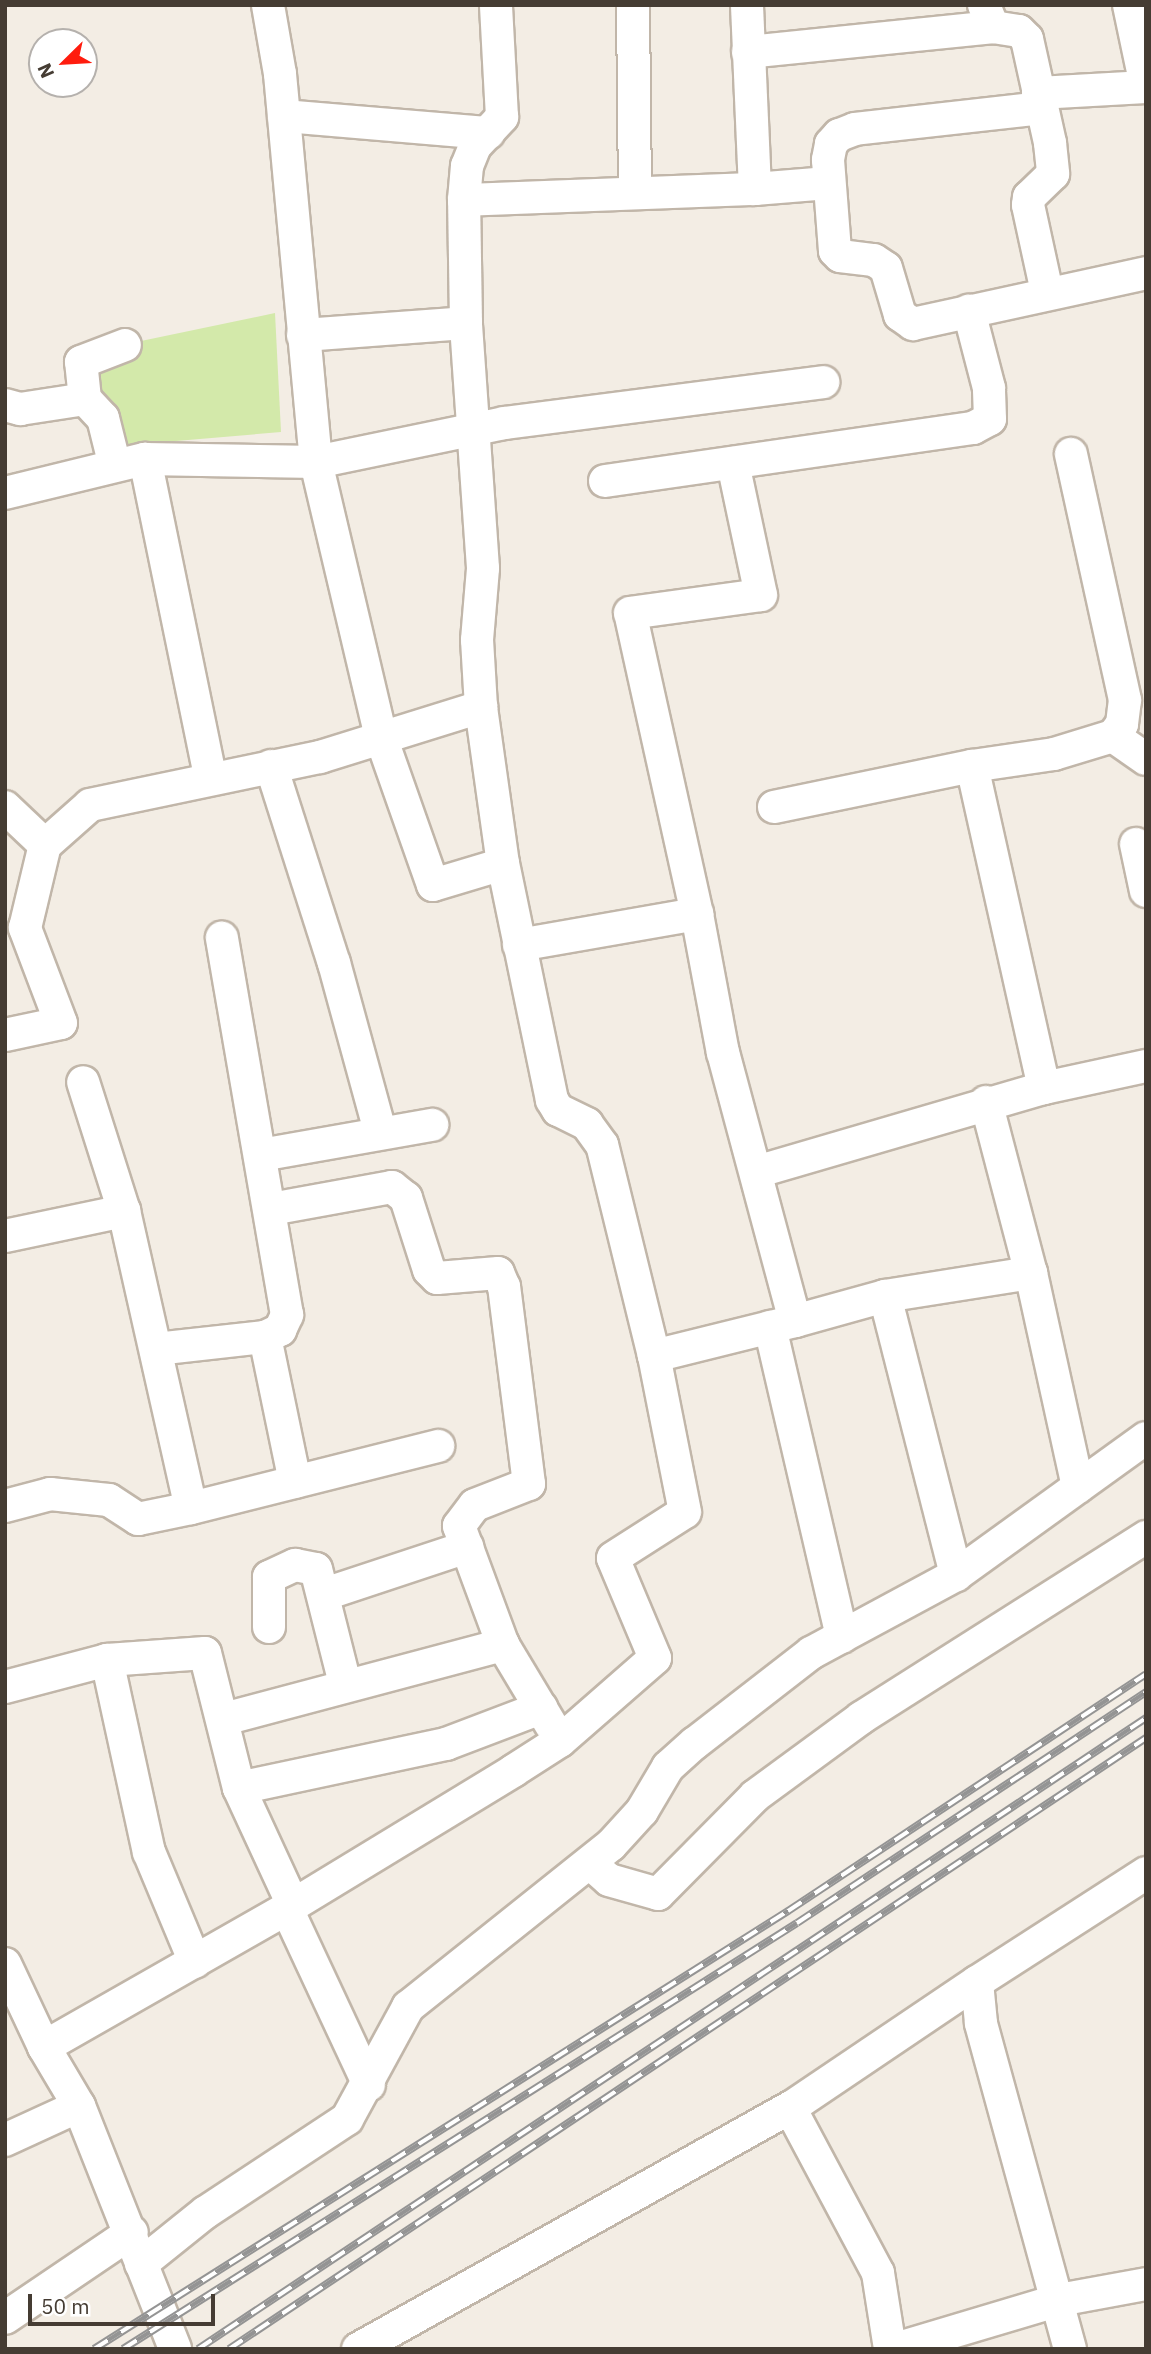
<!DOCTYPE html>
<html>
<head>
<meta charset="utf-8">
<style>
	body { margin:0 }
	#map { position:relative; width:1151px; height:2354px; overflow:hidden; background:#f3ede4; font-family:"IBM Plex Sans",sans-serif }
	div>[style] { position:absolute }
	.green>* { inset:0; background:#d3e9aa }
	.roads { filter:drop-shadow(2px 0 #c1b6a9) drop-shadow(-2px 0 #c1b6a9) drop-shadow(0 2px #c1b6a9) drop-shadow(0 -2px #c1b6a9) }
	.minor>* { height:32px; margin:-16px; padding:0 16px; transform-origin:16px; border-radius:16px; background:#fff }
	.rail>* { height:8px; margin-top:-4px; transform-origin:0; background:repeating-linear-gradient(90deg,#fff 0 16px,#949494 0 32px); box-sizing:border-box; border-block:2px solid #949494 }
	span { translate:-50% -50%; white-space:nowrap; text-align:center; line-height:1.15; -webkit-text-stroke:7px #fff; paint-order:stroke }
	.frame { position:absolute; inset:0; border:7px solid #453c33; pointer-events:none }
	.north { position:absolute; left:28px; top:28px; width:70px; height:70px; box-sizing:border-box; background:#fff; border:2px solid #b5b1ad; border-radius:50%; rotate:246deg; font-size:19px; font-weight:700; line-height:28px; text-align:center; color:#453c33 }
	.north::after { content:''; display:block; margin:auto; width:24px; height:32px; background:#ff1c0e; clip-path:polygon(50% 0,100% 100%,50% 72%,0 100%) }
	.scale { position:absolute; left:28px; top:2294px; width:187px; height:32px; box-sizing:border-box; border:4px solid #453c33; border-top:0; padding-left:9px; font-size:21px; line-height:24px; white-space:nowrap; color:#453c33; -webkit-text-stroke:5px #fff; paint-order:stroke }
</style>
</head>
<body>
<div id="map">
	<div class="green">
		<i style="clip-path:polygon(275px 313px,281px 432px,117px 446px,74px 355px)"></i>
	</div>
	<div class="roads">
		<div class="minor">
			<i style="left:633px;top:5px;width:187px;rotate:89.4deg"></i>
			<i style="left:984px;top:5px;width:24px;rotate:68deg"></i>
			<i style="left:993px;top:27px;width:26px;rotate:9deg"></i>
			<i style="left:1019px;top:31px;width:11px;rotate:45deg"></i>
			<i style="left:1027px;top:39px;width:107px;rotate:77.5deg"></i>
			<i style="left:1050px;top:143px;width:31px;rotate:84deg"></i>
			<i style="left:1053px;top:174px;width:33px;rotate:136deg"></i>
			<i style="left:1029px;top:197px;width:8px;rotate:97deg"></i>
			<i style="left:1028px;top:205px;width:89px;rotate:77.7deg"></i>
			<i style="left:1129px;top:5px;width:83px;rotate:78.1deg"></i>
			<i style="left:748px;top:52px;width:246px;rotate:-5.8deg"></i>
			<i style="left:1038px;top:93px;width:108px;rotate:-3.2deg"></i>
			<i style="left:1042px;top:108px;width:188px;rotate:173.6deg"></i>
			<i style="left:855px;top:129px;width:17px;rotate:159deg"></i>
			<i style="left:839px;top:135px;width:12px;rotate:132deg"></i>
			<i style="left:831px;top:144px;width:16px;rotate:101deg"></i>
			<i style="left:828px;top:160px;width:91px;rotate:85.6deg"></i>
			<i style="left:835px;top:251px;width:7px;rotate:45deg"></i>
			<i style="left:840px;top:256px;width:34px;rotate:7deg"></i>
			<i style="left:874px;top:260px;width:14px;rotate:34deg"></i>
			<i style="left:886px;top:268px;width:49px;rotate:73.4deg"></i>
			<i style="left:900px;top:315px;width:16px;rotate:35deg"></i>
			<i style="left:913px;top:324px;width:239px;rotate:-12.3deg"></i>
			<i style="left:284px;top:116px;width:205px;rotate:4.8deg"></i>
			<i style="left:755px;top:189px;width:73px;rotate:-4.7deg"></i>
			<i style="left:464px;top:200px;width:34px;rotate:-85deg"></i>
			<i style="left:467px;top:166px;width:22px;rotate:-68deg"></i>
			<i style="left:475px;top:146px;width:40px;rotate:-47deg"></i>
			<i style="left:502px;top:117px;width:112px;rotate:-93.1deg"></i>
			<i style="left:303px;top:335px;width:163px;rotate:-4.2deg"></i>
			<i style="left:466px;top:323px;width:123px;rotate:-90.9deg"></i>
			<i style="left:464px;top:200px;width:291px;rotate:-2.2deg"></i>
			<i style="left:755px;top:189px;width:184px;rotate:-92.5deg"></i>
			<i style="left:85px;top:399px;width:37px;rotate:-96deg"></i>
			<i style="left:81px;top:362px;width:47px;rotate:-21.1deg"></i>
			<i style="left:5px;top:405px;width:16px;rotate:15deg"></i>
			<i style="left:20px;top:409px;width:66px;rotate:-8.7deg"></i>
			<i style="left:85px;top:399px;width:26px;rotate:47deg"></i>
			<i style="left:103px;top:418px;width:49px;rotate:76deg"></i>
			<i style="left:145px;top:459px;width:325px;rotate:78.4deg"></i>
			<i style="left:605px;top:481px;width:372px;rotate:-8.2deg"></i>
			<i style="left:973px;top:428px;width:19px;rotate:-28deg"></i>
			<i style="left:990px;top:419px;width:31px;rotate:-92deg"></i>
			<i style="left:989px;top:388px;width:80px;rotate:-104.6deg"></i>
			<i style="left:5px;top:493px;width:144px;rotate:-13.7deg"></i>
			<i style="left:145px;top:459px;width:171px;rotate:1deg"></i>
			<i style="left:316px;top:462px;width:390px;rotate:-95.3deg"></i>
			<i style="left:280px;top:74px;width:70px;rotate:-99.9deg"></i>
			<i style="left:1113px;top:736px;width:40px;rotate:34.9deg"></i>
			<i style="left:271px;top:766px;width:207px;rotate:72.3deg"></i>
			<i style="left:334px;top:963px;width:174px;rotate:74.7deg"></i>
			<i style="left:5px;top:807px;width:55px;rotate:43.5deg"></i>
			<i style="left:774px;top:807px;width:202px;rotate:-11.7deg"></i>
			<i style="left:972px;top:766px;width:83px;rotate:-8.3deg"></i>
			<i style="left:1054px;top:754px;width:62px;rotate:-17deg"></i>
			<i style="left:1113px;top:736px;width:15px;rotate:-53deg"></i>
			<i style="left:1122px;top:724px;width:24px;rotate:-83deg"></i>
			<i style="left:1125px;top:700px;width:252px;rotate:-102.4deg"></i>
			<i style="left:1136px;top:844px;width:48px;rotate:78deg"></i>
			<i style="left:503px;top:864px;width:73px;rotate:163.3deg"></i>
			<i style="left:433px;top:885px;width:157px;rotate:-109.4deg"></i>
			<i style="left:381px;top:737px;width:283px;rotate:-103.3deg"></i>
			<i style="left:316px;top:462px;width:192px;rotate:-11.7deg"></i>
			<i style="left:504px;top:423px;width:322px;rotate:-7.3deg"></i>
			<i style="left:519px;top:945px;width:181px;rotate:-9.9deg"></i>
			<i style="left:5px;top:1035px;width:57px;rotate:-12.1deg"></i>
			<i style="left:61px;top:1023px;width:102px;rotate:-110.8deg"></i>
			<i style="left:25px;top:928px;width:85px;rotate:-76.5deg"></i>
			<i style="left:45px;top:845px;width:60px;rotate:-41.6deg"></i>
			<i style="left:90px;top:805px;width:235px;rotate:-11.8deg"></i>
			<i style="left:320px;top:757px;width:169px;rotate:-17.3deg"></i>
			<i style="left:1044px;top:1088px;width:104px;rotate:-12.2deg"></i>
			<i style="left:986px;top:1102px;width:177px;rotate:75.3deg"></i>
			<i style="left:1031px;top:1273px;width:219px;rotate:77.6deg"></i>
			<i style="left:261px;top:1155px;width:174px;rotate:-10deg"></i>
			<i style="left:756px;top:1172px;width:300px;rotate:-16.3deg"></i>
			<i style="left:1044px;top:1088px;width:330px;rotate:-102.6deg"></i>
			<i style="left:124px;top:1211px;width:304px;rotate:77.3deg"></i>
			<i style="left:191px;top:1508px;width:255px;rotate:-14.1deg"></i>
			<i style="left:5px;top:1236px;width:122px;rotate:-11.9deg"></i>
			<i style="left:124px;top:1211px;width:135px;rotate:-107.6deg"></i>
			<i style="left:885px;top:1296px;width:288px;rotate:75.7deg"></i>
			<i style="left:795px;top:1321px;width:93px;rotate:-15.5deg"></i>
			<i style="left:885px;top:1296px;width:148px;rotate:-9deg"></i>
			<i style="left:770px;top:1327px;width:318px;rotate:76.9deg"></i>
			<i style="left:265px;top:1337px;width:148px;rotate:78.3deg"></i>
			<i style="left:156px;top:1349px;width:110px;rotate:-6.3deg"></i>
			<i style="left:265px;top:1337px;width:17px;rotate:-25deg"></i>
			<i style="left:280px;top:1330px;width:17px;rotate:-65deg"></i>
			<i style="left:287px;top:1315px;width:383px;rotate:-99.8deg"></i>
			<i style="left:654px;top:1356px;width:145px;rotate:-13.9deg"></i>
			<i style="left:795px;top:1321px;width:278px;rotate:-105deg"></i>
			<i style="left:723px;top:1053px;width:141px;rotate:-100.6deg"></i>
			<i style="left:697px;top:914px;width:308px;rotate:-102.5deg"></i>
			<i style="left:630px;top:613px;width:132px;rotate:-7.8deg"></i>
			<i style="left:761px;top:595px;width:135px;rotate:-102deg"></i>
			<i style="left:5px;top:1506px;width:47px;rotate:-14.9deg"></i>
			<i style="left:50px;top:1494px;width:59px;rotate:5.8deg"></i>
			<i style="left:109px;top:1500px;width:35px;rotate:33deg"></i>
			<i style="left:138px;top:1519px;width:54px;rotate:-11.7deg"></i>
			<i style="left:325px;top:1594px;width:150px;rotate:-18.3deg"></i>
			<i style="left:269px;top:1627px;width:50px;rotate:-90deg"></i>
			<i style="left:269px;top:1577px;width:29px;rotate:-25deg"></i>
			<i style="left:295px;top:1565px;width:21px;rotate:11deg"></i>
			<i style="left:316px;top:1569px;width:119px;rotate:75.8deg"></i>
			<i style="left:503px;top:1645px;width:93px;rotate:59deg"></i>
			<i style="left:107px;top:1660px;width:197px;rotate:77.7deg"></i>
			<i style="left:149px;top:1852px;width:119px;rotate:67.3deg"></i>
			<i style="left:5px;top:1687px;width:106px;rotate:-14.8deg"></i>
			<i style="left:107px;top:1660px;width:98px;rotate:-4.1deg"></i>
			<i style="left:205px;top:1653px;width:139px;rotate:75.9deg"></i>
			<i style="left:239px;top:1788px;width:129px;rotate:65.2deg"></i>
			<i style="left:224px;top:1719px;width:289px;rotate:-14.9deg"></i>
			<i style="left:503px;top:1645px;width:127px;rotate:-110.3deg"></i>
			<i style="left:459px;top:1526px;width:26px;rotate:-53deg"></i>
			<i style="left:475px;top:1505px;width:58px;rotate:-21.3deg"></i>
			<i style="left:529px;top:1484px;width:199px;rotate:-97.2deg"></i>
			<i style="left:504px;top:1287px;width:15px;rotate:-113deg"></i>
			<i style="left:498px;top:1273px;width:61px;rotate:175.3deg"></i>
			<i style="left:437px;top:1278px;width:11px;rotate:-135deg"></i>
			<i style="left:429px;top:1270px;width:76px;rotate:-107.7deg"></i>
			<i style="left:406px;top:1198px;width:18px;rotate:-142deg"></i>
			<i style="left:392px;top:1187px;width:123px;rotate:169.7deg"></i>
			<i style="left:239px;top:1788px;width:212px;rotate:-12deg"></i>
			<i style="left:446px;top:1744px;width:102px;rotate:-20.8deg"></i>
			<i style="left:590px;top:1863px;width:25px;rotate:42deg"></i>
			<i style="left:609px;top:1880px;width:51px;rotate:15.9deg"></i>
			<i style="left:658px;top:1894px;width:138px;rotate:-45.3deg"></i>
			<i style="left:755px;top:1796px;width:132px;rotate:-36.3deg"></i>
			<i style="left:861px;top:1718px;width:338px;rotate:-32.4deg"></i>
			<i style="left:287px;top:1909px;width:194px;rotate:65deg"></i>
			<i style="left:5px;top:1964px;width:92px;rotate:64.8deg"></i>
			<i style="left:44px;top:2047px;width:69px;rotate:59.3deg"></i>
			<i style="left:79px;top:2106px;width:261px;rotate:68.4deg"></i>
			<i style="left:44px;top:2047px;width:287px;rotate:-29.7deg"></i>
			<i style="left:293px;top:1905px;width:258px;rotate:-31.3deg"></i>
			<i style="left:513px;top:1771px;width:56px;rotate:-32.6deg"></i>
			<i style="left:560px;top:1741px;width:126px;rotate:-41.1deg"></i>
			<i style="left:655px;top:1658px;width:108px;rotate:-112.8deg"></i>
			<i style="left:613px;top:1558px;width:85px;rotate:-32.6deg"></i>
			<i style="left:685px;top:1512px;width:159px;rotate:-101.2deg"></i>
			<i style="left:654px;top:1356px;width:217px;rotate:-103.8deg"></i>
			<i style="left:602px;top:1145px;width:26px;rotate:-126deg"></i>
			<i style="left:587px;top:1124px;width:32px;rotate:-154deg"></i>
			<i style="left:558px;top:1110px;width:12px;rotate:-121deg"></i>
			<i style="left:552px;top:1100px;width:241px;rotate:-101.7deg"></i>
			<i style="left:503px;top:864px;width:159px;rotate:-98deg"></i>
			<i style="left:481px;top:707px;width:67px;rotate:-93.4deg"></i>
			<i style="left:477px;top:640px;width:72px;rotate:-85.2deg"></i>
			<i style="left:483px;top:568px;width:246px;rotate:-94deg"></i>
			<i style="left:790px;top:2108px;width:187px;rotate:61.9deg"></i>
			<i style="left:878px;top:2273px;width:77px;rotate:81deg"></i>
			<i style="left:5px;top:2140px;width:81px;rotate:-24.7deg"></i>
			<i style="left:141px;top:2264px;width:83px;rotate:-38.7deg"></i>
			<i style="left:206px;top:2212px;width:169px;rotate:-33.4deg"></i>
			<i style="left:347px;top:2119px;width:128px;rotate:-61.4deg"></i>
			<i style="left:408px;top:2007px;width:260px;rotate:-38.6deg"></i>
			<i style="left:611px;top:1845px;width:46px;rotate:-47.6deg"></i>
			<i style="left:642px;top:1811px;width:51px;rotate:-59.4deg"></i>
			<i style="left:668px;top:1767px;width:36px;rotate:-42deg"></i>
			<i style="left:695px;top:1743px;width:147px;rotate:-37.8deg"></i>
			<i style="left:811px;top:1653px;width:165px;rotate:-28.3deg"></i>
			<i style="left:956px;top:1575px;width:234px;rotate:-35.8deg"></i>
			<i style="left:5px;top:2318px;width:153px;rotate:-34.1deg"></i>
			<i style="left:358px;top:2349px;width:495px;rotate:-29.2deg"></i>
			<i style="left:790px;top:2108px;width:225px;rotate:-34deg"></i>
			<i style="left:895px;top:2349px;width:171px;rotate:-16.6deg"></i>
			<i style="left:1059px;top:2300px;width:88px;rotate:-10.4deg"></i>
			<i style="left:1070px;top:2349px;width:338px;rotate:-105.3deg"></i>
			<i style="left:981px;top:2023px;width:41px;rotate:-95.6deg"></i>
			<i style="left:977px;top:1982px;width:201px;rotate:-32.8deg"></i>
		</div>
	</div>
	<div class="rail">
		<i style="left:94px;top:2349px;width:821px;rotate:-32.26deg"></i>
		<i style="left:788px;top:1911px;width:429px;rotate:-33.5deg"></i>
		<i style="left:123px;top:2349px;width:797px;rotate:-32.29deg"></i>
		<i style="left:797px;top:1923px;width:419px;rotate:-33.5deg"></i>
		<i style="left:198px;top:2349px;width:1139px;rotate:-33.65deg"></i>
		<i style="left:229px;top:2349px;width:1102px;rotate:-33.68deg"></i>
	</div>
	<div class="frame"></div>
	<div class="north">N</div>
	<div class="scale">50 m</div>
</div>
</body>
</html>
